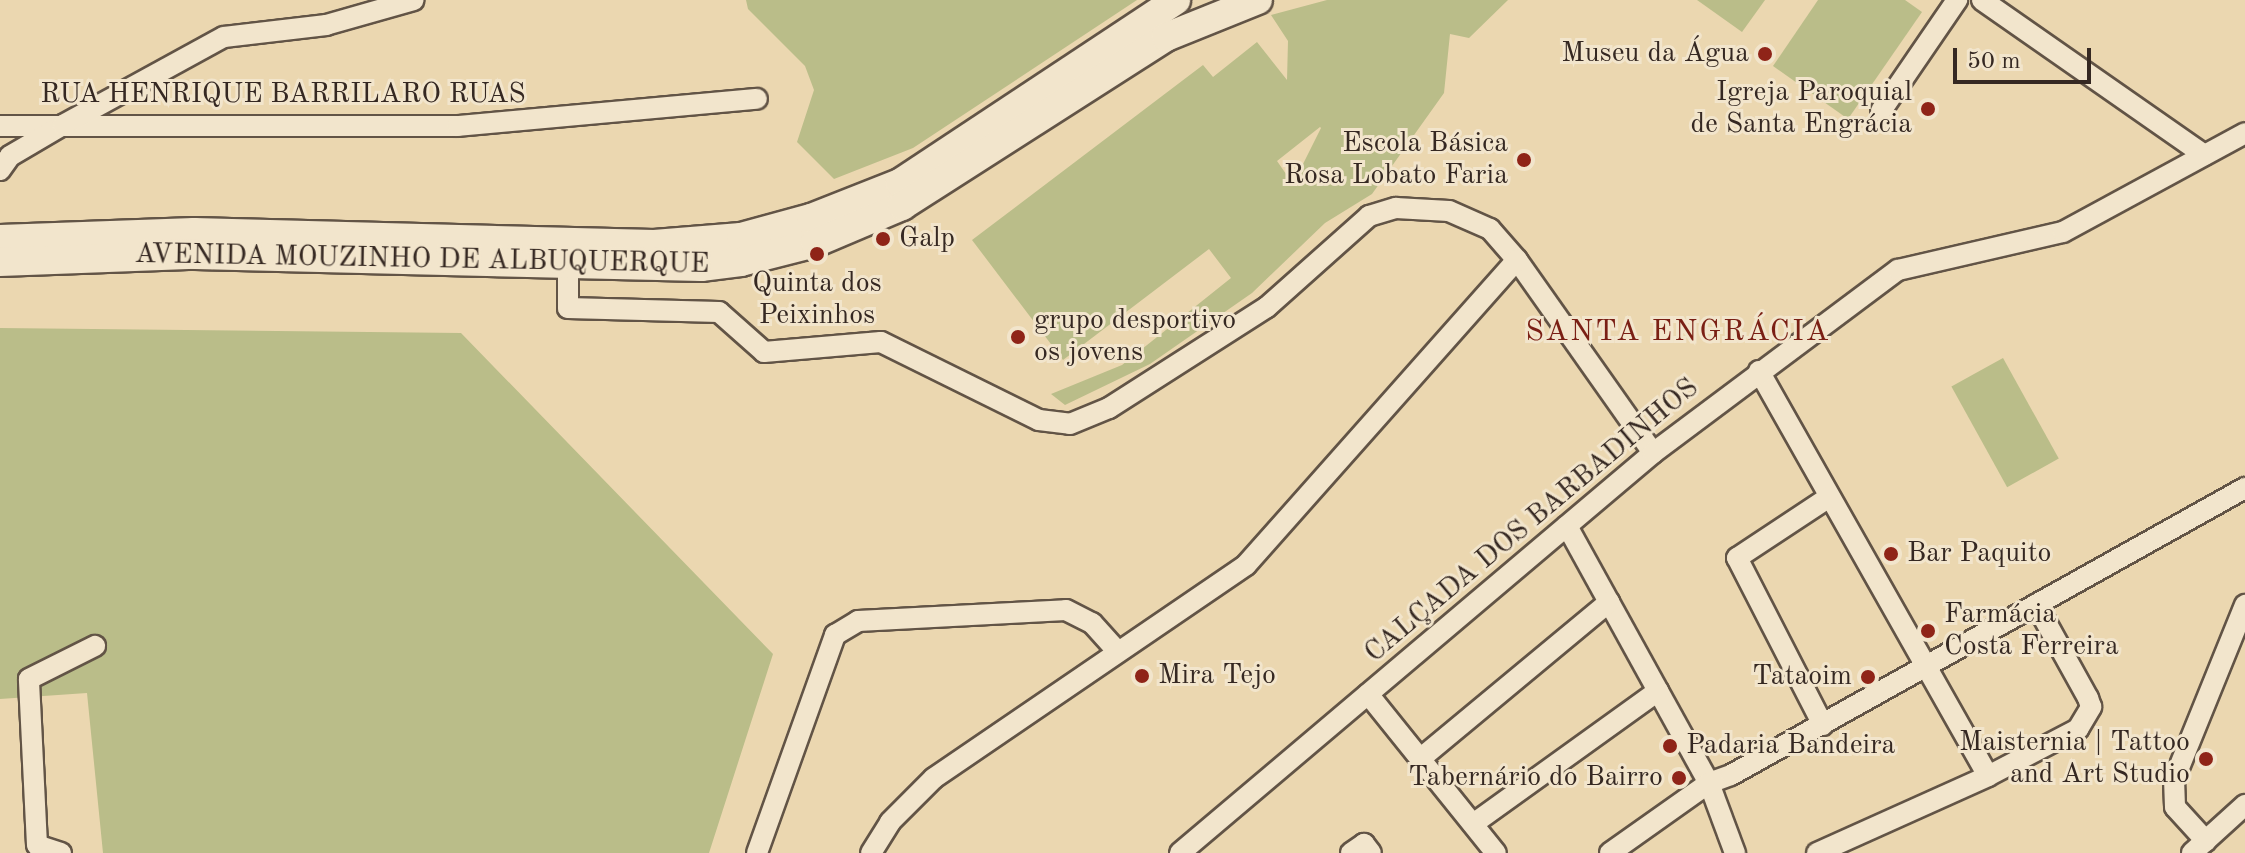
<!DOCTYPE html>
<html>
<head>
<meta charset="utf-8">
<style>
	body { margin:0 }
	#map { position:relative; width:2245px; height:853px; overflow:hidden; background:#ebd7b0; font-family:"Old Standard TT",serif }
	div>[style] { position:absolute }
	.green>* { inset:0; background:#babd89; transform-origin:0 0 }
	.roads { filter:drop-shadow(2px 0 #625446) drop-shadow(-2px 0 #625446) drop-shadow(0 2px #625446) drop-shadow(0 -2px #625446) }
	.minor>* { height:20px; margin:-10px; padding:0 10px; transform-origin:10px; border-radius:10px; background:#f2e5cc }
	.secondary>* { height:28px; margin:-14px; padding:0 14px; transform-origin:14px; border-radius:14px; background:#f2e5cc }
	.dots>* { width:22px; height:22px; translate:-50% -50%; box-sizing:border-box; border:4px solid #f2e5cc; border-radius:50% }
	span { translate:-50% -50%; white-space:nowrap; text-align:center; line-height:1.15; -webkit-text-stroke:6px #f2e5cc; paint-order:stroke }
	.poi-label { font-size:28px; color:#352822 }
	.right { translate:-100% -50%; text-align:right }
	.left { translate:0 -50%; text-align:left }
	.street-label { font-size:28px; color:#352822 }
	.neighbourhood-label { font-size:30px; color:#7a1f14; letter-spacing:2px }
	.scale { position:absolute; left:1953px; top:48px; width:138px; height:36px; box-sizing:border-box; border:4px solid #352822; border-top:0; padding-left:10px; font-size:24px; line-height:28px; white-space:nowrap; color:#352822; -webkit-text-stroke:6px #f2e5cc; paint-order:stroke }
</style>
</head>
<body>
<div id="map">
	<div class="green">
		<i style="clip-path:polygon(746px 0,1137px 0,913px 148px,834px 179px,797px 142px,814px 90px,805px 66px,748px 9px)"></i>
		<i style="clip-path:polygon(evenodd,1327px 0,1508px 0,1469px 38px,1450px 34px,1444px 93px,1372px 194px,1325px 223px,1252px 293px,1150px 364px,1065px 405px,1051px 394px,1122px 365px,1231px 278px,1209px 249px,1063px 360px,972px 240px,1203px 65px,1213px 77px,1257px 42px,1287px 80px,1288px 41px,1271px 15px,1327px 0,1320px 127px,1321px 128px,1293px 184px,1277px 161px,1320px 127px)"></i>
		<i style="clip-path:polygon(1697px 0,1765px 0,1742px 32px)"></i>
		<i style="clip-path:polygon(1818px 0,1905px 0,1922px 12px,1848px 119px,1773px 66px)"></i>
		<i style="clip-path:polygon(0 328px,461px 333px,773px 654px,709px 853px,103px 853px,87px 693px,0 699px)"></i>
		<i style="left:2003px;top:358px;width:115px;height:59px;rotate:61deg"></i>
	</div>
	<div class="roads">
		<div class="minor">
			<i style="left:1982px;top:0;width:271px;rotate:34.9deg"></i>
			<i style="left:1881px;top:111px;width:135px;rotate:-55.6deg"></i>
			<i style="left:0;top:126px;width:458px"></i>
			<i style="left:458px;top:126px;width:300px;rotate:-5.2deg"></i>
			<i style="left:0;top:170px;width:17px;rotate:-54deg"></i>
			<i style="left:10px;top:156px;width:61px;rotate:-30.3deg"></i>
			<i style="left:63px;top:125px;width:183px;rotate:-28.7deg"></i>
			<i style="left:224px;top:37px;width:103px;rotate:-6.7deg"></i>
			<i style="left:326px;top:25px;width:91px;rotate:-15.9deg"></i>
			<i style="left:568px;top:266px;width:42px;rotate:90deg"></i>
			<i style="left:568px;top:308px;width:151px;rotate:1.5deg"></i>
			<i style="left:719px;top:312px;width:60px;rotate:41.6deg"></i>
			<i style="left:764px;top:352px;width:117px;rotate:-4.9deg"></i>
			<i style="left:881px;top:342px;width:176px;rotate:26.3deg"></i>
			<i style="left:1039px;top:420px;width:31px;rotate:7deg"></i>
			<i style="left:1070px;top:424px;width:42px;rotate:-22.3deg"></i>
			<i style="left:1109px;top:408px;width:188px;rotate:-32.6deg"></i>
			<i style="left:1267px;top:307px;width:137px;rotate:-41.7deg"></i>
			<i style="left:1369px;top:216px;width:28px;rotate:-17deg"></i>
			<i style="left:1396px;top:208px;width:53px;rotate:3.2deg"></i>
			<i style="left:1449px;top:211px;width:45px;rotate:23.7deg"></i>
			<i style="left:1490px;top:229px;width:41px;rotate:48.9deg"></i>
			<i style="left:1517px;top:260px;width:236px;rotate:54.8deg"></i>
			<i style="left:1759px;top:371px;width:465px;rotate:60.5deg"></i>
			<i style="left:1567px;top:526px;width:294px;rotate:61.1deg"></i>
			<i style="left:1709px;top:783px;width:75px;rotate:69.6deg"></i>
			<i style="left:1368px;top:694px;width:204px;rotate:51.2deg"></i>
			<i style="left:1823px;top:725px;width:188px;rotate:-117.2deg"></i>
			<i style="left:1737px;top:558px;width:110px;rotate:-33.5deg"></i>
			<i style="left:1420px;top:759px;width:246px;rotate:-39.7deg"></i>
			<i style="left:1473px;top:824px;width:228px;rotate:-35.7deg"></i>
			<i style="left:2206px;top:841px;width:46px;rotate:-132.4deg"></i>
			<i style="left:2175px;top:807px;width:27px;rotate:-92deg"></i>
			<i style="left:2174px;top:780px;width:189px;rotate:-67.9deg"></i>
			<i style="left:61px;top:853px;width:25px;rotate:-162deg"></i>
			<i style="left:37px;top:845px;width:166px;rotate:-92.8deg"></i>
			<i style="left:29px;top:679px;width:74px;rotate:-26.6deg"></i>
			<i style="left:757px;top:853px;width:232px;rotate:-70.3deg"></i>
			<i style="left:835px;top:635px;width:27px;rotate:-31deg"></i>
			<i style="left:858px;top:621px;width:208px;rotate:-3deg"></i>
			<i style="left:1066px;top:610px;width:29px;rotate:27deg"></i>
			<i style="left:1092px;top:623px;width:38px;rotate:48deg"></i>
			<i style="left:871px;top:853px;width:36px;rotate:-58deg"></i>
			<i style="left:890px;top:822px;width:62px;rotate:-45deg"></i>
			<i style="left:934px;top:778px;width:378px;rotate:-34.3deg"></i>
			<i style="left:1246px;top:565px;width:408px;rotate:-48.4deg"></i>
			<i style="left:1180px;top:853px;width:619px;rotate:-40.22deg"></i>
			<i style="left:1653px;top:453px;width:306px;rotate:-36.8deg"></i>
			<i style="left:1898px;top:270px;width:169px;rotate:-13deg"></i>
			<i style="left:2063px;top:232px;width:207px;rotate:-28.5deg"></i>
			<i style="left:1351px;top:853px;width:16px;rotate:-35deg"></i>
			<i style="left:1364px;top:844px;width:11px;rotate:52deg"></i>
			<i style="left:1610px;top:853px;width:121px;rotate:-35.3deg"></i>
			<i style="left:1709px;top:783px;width:23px;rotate:-20deg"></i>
			<i style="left:1731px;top:775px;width:589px;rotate:-29.18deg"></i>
			<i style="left:1817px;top:853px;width:188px;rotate:-24.2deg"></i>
			<i style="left:1988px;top:776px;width:102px;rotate:-27.6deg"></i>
			<i style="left:2078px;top:729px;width:26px;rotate:-59deg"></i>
			<i style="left:2091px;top:707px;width:9px;rotate:-108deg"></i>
			<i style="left:2088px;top:698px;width:107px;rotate:-119deg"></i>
			<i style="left:2192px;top:853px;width:72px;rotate:-42.2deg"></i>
		</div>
		<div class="secondary">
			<i style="left:0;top:239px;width:194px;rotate:-2.1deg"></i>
			<i style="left:194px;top:232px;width:460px;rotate:1.5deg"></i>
			<i style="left:654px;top:244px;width:87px;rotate:-4.6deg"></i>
			<i style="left:741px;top:237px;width:73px;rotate:-15.2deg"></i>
			<i style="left:811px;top:218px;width:96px;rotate:-21.5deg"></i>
			<i style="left:900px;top:183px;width:331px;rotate:-33.5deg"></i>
			<i style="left:0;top:262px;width:195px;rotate:-2.1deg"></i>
			<i style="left:195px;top:255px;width:506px;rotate:1.36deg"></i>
			<i style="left:701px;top:267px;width:40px;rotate:-7.1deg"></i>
			<i style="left:741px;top:262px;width:76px;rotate:-14.4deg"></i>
			<i style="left:815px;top:243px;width:95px;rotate:-23deg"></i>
			<i style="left:902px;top:206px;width:313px;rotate:-32.6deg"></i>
			<i style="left:1166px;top:37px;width:99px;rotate:-21.9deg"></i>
		</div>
	</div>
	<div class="dots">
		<i style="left:1765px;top:54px;background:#8f2418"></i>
		<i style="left:1928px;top:109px;background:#8f2418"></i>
		<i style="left:1524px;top:160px;background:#8f2418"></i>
		<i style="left:883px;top:239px;background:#8f2418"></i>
		<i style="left:817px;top:254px;background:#8f2418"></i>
		<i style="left:1018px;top:337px;background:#8f2418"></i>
		<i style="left:1891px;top:554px;background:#8f2418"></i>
		<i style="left:1928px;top:631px;background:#8f2418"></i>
		<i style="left:1142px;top:676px;background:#8f2418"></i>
		<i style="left:1868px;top:677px;background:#8f2418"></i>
		<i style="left:1670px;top:746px;background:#8f2418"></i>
		<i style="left:2206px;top:759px;background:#8f2418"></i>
		<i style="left:1679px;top:778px;background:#8f2418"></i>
	</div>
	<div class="poi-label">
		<span class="right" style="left:1749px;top:54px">Museu da Água</span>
		<span class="right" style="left:1912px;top:109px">Igreja Paroquial<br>de Santa Engrácia</span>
		<span class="right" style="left:1508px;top:160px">Escola Básica<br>Rosa Lobato Faria</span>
		<span class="left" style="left:899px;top:239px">Galp</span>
		<span style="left:817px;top:300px">Quinta dos<br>Peixinhos</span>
		<span class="left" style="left:1034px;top:337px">grupo desportivo<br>os jovens</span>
		<span class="left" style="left:1907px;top:554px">Bar Paquito</span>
		<span class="left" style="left:1944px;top:631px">Farmácia<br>Costa Ferreira</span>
		<span class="left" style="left:1158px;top:676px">Mira Tejo</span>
		<span class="right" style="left:1852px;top:677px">Tataoim</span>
		<span class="right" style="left:2190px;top:759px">Maisternia | Tattoo<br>and Art Studio</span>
		<span class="left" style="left:1686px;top:746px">Padaria Bandeira</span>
		<span class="right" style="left:1663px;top:778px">Tabernário do Bairro</span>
	</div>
	<div class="street-label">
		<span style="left:283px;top:95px">RUA HENRIQUE BARRILARO RUAS</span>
		<span style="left:422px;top:260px;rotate:1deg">AVENIDA MOUZINHO DE ALBUQUERQUE</span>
		<span style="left:1532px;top:521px;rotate:-40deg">CALÇADA DOS BARBADINHOS</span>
	</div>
	<div class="neighbourhood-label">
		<span style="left:1678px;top:332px">SANTA ENGRÁCIA</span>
	</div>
	<div class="scale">50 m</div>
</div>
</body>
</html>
